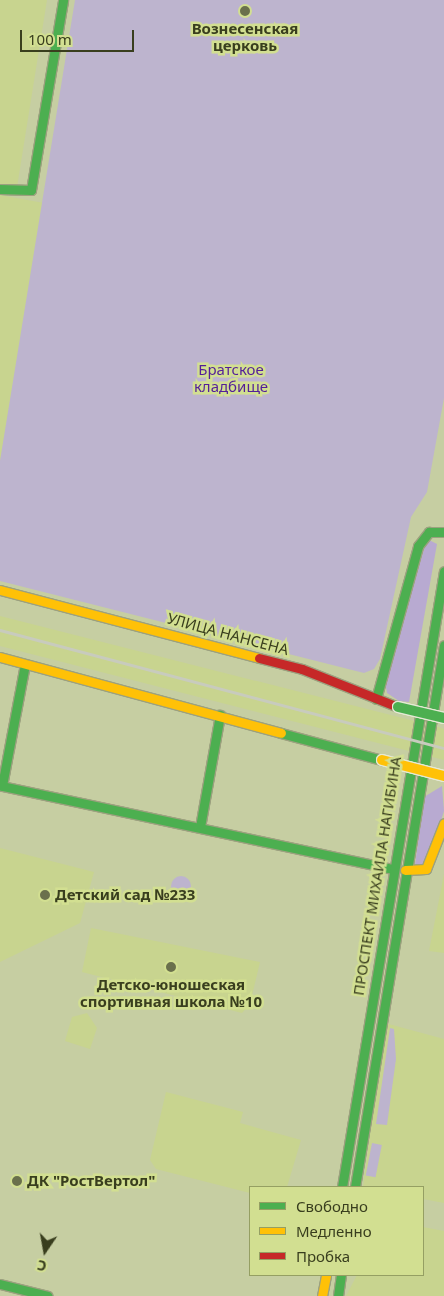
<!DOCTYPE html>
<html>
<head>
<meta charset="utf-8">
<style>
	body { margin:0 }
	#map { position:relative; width:444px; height:1296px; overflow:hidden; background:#c6cea2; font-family:"Noto Sans",sans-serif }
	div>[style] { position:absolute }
	.built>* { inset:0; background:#c8d48f }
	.green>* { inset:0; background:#bdb4ce; transform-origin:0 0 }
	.round { border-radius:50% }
	.forest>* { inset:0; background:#b8aad1 }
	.roads { filter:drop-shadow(1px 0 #9ca17f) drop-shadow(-1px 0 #9ca17f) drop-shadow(0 1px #9ca17f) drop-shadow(0 -1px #9ca17f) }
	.fast>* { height:9px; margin:-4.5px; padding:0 4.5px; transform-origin:4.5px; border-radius:4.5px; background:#4caf50 }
	.slow>* { height:9px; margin:-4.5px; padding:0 4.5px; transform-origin:4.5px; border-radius:4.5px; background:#ffc107 }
	.jam>* { height:9px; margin:-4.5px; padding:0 4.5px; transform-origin:4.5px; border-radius:4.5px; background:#c62828 }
	.rail>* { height:2.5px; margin:-1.25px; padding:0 1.25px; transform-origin:1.25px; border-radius:1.25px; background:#c8cbbd }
	.bridges { filter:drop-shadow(1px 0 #e5e9d5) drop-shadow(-1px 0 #e5e9d5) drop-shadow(0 1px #e5e9d5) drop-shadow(0 -1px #e5e9d5) }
	.fast-bridge>* { height:10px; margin:-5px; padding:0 5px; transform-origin:5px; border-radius:5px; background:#4caf50 }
	.slow-bridge>* { height:10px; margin:-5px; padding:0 5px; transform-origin:5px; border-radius:5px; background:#ffc107 }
	.dots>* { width:14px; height:14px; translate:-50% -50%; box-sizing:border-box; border:2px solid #d2df91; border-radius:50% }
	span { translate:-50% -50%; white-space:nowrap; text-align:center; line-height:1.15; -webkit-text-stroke:5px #d2df91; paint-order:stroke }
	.poi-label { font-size:15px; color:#393e1e; font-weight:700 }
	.left { translate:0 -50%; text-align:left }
	.park-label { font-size:15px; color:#531e99 }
	.street-label { font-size:15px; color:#393e1e }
	.legend { position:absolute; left:249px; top:1186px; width:175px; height:90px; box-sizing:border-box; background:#d2df91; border:1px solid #959f63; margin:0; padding:6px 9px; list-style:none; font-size:15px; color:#393e1e }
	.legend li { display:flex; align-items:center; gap:10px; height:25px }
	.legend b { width:25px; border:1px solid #959f63 }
	.north { position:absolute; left:20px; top:1226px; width:50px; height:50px; -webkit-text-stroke:4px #d2df91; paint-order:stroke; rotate:192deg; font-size:14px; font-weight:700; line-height:20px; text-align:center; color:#393e1e }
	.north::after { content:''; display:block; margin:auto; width:18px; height:22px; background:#393e1e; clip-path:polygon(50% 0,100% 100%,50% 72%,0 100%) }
	.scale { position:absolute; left:20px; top:30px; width:114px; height:22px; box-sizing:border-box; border:2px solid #393e1e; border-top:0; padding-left:6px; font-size:15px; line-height:18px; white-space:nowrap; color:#393e1e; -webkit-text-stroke:4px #d2df91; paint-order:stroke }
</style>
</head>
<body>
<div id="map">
	<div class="built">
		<i style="clip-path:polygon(0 0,47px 0,17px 187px,0 184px)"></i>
		<i style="clip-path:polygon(0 195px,44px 203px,0 461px)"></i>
		<i style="clip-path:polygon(0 616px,438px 727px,444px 729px,444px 760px,0 646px)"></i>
		<i style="clip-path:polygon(0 848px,94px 872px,80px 923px,0 962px)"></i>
		<i style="clip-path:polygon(444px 874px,444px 953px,429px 951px)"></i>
		<i style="clip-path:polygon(91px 928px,260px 962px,250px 1004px,242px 1013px,82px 972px)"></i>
		<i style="clip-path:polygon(87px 1013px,97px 1028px,90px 1049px,65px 1041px,72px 1017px)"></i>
		<i style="clip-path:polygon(385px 1023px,444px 1039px,444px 1203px,423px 1199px,423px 1187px,363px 1187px)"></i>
		<i style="clip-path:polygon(166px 1092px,243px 1112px,240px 1123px,301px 1140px,287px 1187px,250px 1187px,250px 1193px,156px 1169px,150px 1160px)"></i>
		<i style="clip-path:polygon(423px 1227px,444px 1231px,444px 1296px,346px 1296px,357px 1275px,423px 1275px)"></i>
	</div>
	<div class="green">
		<i style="clip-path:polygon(75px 0,444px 0,444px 398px,427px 492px,411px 517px,380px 659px,374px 669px,364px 673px,0 581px,0 461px)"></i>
		<i class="round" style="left:171px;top:876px;width:20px;height:20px"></i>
		<i style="clip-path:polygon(390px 1028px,394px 1029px,396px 1059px,387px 1125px,376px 1124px)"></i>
		<i style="left:372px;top:1143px;width:10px;height:33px;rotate:11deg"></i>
	</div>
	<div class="forest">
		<i style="clip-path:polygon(427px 539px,437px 544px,409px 702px,399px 701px,387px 693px,385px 681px)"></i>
		<i style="clip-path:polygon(442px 786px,444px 811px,430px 855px,425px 864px,415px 865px,424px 797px)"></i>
	</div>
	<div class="roads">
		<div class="fast">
			<i style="left:0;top:189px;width:31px;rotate:2deg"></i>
			<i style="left:31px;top:190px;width:193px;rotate:-80.4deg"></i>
			<i style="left:25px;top:664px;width:124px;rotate:100.7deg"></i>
			<i style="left:2px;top:786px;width:399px;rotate:12deg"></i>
			<i style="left:376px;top:699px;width:159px;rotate:-74.6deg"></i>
			<i style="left:418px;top:546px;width:18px;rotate:-52deg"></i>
			<i style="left:429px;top:532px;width:15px"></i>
			<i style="left:281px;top:733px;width:105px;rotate:15deg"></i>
			<i style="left:200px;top:827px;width:114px;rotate:-79.9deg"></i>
			<i style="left:342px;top:1187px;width:624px;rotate:-80.6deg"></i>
			<i style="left:355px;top:1187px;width:549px;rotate:-80.67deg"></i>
			<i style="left:0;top:1284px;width:49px;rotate:14deg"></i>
			<i style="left:338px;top:1296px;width:21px;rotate:-82deg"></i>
		</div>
		<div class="slow">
			<i style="left:0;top:590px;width:268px;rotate:14.7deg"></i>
			<i style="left:0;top:657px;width:291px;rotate:15.1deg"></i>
			<i style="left:405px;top:870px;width:21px;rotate:-3deg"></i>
			<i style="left:426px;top:869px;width:49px;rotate:-68.6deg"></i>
			<i style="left:322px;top:1296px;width:21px;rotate:-79deg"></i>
		</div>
		<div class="jam">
			<i style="left:259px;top:658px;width:44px;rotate:14.3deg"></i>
			<i style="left:302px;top:669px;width:103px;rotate:21.6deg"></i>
		</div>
	</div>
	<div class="rail">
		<i style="left:0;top:630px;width:459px;rotate:14.9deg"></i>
	</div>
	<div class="bridges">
		<div class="fast-bridge">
			<i style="left:398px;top:707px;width:47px;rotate:13.4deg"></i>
		</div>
		<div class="slow-bridge">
			<i style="left:382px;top:760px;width:64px;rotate:14.5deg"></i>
		</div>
	</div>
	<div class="dots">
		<i style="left:245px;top:11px;background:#6a704c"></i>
		<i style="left:45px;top:895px;background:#6a704c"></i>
		<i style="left:171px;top:967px;background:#6a704c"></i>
		<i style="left:17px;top:1181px;background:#6a704c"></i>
	</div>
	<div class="poi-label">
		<span style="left:245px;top:37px">Вознесенская<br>церковь</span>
		<span class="left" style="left:55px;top:895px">Детский сад №233</span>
		<span style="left:171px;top:993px">Детско-юношеская<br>спортивная школа №10</span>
		<span class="left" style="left:27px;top:1181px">ДК "РостВертол"</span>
	</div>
	<div class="park-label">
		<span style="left:231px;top:378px">Братское<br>кладбище</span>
	</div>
	<div class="street-label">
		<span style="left:228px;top:634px;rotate:15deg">УЛИЦА НАНСЕНА</span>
		<span style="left:377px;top:876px;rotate:-81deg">ПРОСПЕКТ МИХАИЛА НАГИБИНА</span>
	</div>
	<ul class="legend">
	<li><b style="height:6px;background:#4caf50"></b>Свободно</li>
	<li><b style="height:6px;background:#ffc107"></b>Медленно</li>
	<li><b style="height:6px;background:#c62828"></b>Пробка</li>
	</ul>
	<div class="north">С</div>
	<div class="scale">100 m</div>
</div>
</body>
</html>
